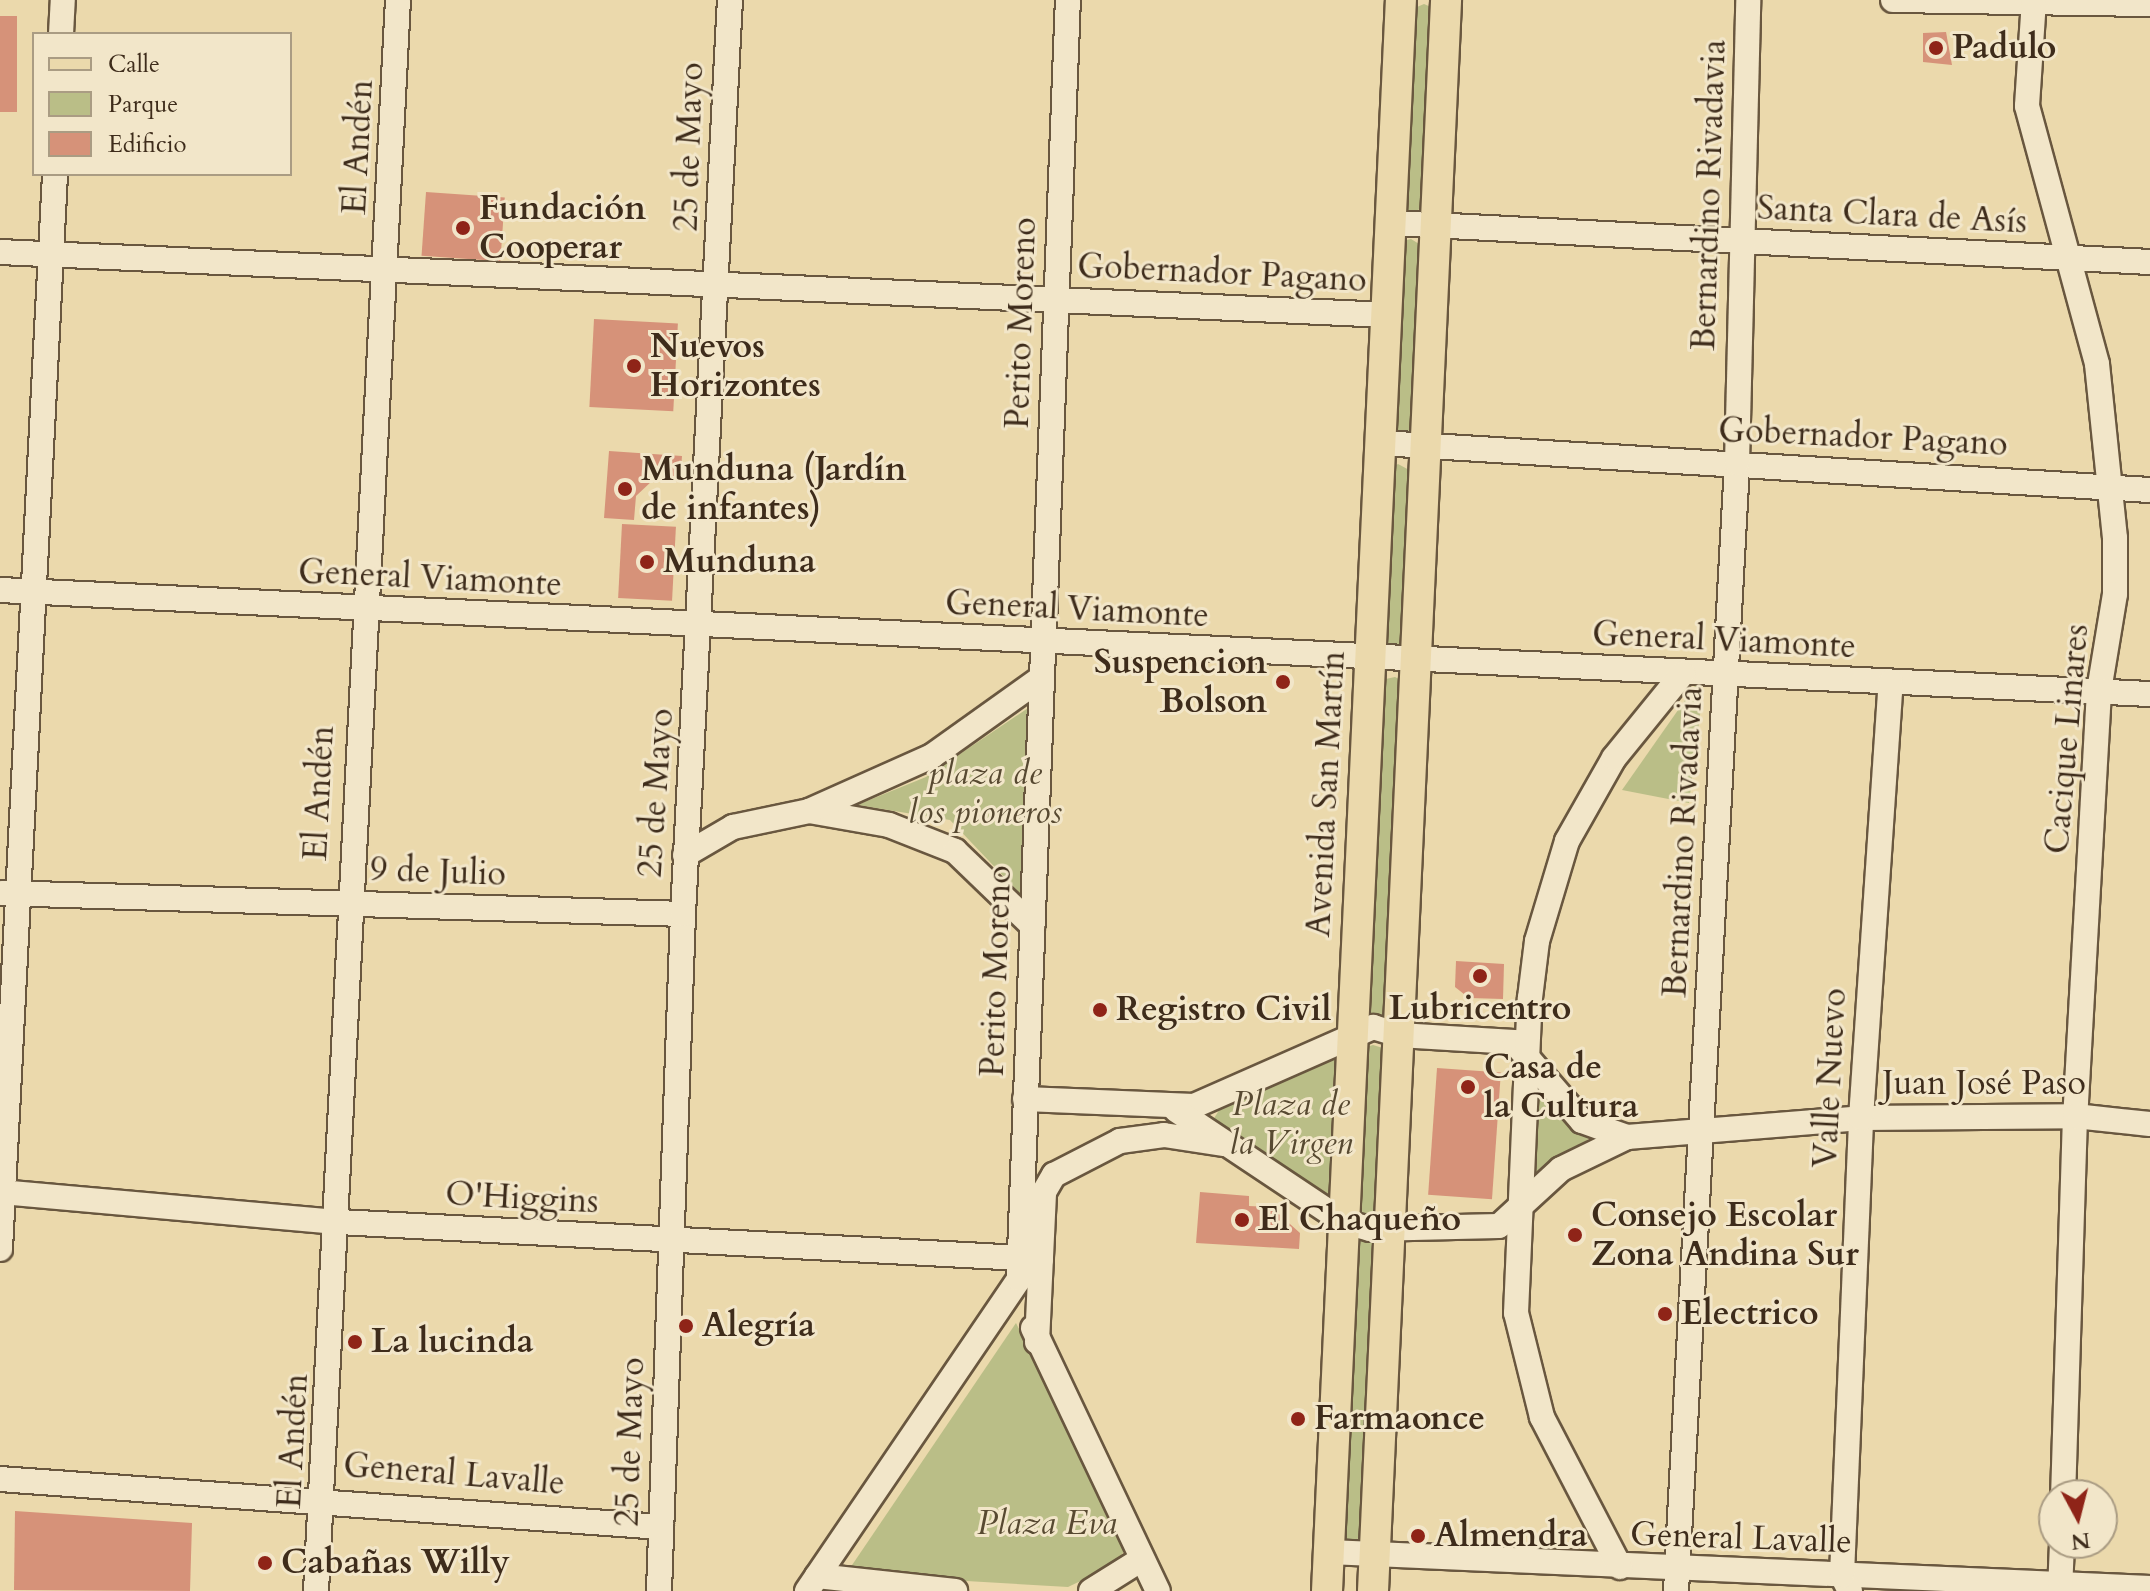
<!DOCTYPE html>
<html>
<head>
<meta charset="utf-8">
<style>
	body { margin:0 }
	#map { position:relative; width:2150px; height:1591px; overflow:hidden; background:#ebd9ac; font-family:Cardo,serif }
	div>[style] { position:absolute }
	.green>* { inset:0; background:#babe87 }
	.building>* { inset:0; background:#d69279; transform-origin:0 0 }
	.roads { filter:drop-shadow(2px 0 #69573f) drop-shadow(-2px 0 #69573f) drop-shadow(0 2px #69573f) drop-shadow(0 -2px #69573f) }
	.minor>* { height:24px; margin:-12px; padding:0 12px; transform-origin:12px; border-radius:12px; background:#f2e6c9 }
	.major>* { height:30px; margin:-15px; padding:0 15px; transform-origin:15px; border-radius:15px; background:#ebd9ac }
	.dots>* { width:22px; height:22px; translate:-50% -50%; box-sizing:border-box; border:4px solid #f2e6c9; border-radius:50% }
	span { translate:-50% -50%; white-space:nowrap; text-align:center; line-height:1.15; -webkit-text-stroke:6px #f2e6c9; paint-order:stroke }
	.poi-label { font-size:34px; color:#3e2c1b; font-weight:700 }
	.left { translate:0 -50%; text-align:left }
	.right { translate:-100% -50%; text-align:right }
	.street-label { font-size:34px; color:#3e2c1b }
	.park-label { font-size:34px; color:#574931; font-style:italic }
	.legend { position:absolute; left:32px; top:32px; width:260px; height:144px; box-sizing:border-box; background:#f2e6c9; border:2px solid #aa9c83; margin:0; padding:10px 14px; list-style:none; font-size:24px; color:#3e2c1b }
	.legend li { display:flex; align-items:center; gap:16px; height:40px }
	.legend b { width:40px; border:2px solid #aa9c83 }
	.north { position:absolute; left:2038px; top:1479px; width:80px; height:80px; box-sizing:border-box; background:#f2e6c9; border:2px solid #aa9c83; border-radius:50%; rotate:173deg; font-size:22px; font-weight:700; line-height:32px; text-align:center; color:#3e2c1b }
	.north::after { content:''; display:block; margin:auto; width:28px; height:36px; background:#8f2418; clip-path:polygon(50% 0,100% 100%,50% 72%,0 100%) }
</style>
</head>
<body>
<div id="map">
	<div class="green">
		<i style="clip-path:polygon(1424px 4px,1431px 7px,1426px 207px,1412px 212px,1404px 210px,1410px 10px)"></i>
		<i style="clip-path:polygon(1411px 239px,1424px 247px,1413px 433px,1406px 437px,1391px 430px,1403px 241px)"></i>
		<i style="clip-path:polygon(1398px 464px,1413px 472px,1406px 645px,1392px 651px,1379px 638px,1390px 469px)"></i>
		<i style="clip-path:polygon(1395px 677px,1401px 680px,1393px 1019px,1368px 1020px,1381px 680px)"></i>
		<i style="clip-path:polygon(1697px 683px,1703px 691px,1689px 803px,1622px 790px)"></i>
		<i style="clip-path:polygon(1031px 706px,1026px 900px,950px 820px,857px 805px,926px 777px)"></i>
		<i style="clip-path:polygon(1373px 1045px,1386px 1049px,1375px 1216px,1368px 1217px,1359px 1216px,1366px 1047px)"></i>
		<i style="clip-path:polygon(1328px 1053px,1339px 1056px,1333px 1201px,1213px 1120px,1221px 1107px)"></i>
		<i style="clip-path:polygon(1536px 1080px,1591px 1137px,1530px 1185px)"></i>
		<i style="clip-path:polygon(1379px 1236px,1363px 1537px,1348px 1542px,1339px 1538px,1357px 1238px)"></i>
		<i style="clip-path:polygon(1016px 1323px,1127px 1546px,1116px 1564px,1068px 1587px,846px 1574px)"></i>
	</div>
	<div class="building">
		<i style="left:0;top:16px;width:17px;height:96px"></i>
		<i style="clip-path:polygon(1946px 32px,1952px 65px,1923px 62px,1923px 33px)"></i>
		<i style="left:426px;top:192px;width:79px;height:64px;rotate:4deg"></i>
		<i style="left:594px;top:319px;width:84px;height:88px;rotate:3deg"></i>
		<i style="clip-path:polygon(609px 451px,682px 456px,680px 482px,653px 480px,636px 496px,634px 520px,604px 518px)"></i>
		<i style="left:622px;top:524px;width:54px;height:74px;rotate:3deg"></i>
		<i style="clip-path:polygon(1456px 961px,1504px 964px,1503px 999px,1469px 998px,1455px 987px)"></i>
		<i style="left:1437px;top:1068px;width:64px;height:127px;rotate:4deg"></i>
		<i style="clip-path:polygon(1200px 1192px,1249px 1196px,1249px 1206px,1271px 1207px,1300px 1233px,1299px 1249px,1196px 1243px)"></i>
		<i style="clip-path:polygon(15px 1511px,192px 1523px,190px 1591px,14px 1590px)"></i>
	</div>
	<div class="roads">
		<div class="minor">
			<i style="left:1893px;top:0;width:257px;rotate:0.9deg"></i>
			<i style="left:2034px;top:0;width:106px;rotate:93.8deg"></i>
			<i style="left:2027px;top:106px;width:267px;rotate:74.8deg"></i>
			<i style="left:2097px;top:364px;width:175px;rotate:84.1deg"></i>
			<i style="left:2115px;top:538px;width:56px;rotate:90deg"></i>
			<i style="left:2115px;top:594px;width:98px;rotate:99.4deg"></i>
			<i style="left:2099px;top:691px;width:426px;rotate:93.2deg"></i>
			<i style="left:2075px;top:1116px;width:379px;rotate:91.8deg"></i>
			<i style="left:61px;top:34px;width:34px;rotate:-87deg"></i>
			<i style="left:1391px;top:223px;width:760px;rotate:2.94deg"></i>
			<i style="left:0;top:252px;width:1388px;rotate:2.6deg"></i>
			<i style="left:1381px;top:443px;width:770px;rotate:3.5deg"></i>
			<i style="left:0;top:590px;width:2153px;rotate:2.77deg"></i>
			<i style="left:809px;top:811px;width:81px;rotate:9.9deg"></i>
			<i style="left:889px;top:825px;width:71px;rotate:21.5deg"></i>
			<i style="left:955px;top:851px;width:107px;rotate:43.9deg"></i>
			<i style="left:685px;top:855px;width:56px;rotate:-30.3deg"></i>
			<i style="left:733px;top:827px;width:78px;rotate:-11.9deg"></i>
			<i style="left:809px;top:811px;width:135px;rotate:-24.1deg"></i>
			<i style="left:932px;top:756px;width:133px;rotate:-35.5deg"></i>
			<i style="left:1px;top:893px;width:682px;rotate:1.76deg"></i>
			<i style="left:1025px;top:1099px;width:169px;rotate:2.4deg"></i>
			<i style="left:1194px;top:1106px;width:196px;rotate:-23.8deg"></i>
			<i style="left:1373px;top:1027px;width:27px;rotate:17deg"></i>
			<i style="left:1399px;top:1035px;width:115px;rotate:3.5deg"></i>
			<i style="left:1514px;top:1042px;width:104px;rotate:49.3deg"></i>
			<i style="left:1582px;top:1121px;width:48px;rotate:19.6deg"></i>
			<i style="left:1627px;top:1137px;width:235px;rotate:-4.6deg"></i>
			<i style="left:1861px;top:1118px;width:214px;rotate:-0.5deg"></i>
			<i style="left:2075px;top:1116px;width:75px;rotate:6.1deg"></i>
			<i style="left:1176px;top:1110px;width:202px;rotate:33.7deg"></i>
			<i style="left:1344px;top:1222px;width:27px;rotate:15deg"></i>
			<i style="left:1370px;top:1229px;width:129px;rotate:-1.3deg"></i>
			<i style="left:1499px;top:1226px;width:84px;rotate:-42.6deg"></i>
			<i style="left:1561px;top:1169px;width:73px;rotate:-25.9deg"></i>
			<i style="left:0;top:1192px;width:340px;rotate:5.1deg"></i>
			<i style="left:339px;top:1222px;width:703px;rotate:3.02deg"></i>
			<i style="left:0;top:1249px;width:1076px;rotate:-87.07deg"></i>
			<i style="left:1033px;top:1328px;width:291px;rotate:64.6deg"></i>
			<i style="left:1037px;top:1342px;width:150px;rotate:-87.3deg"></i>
			<i style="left:1044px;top:1192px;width:20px;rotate:-60deg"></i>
			<i style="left:1054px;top:1175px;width:74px;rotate:-27.3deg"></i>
			<i style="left:1120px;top:1141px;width:44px;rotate:-7.8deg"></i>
			<i style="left:1164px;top:1135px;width:61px;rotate:8.5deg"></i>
			<i style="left:0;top:1479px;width:663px;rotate:4.15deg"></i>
			<i style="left:1329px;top:1552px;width:822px;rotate:2.51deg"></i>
			<i style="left:1620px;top:1567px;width:169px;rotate:-117.5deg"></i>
			<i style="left:1542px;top:1417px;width:107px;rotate:-104deg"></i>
			<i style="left:1516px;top:1313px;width:315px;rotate:-87.5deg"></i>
			<i style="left:1530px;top:998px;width:57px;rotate:-83deg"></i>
			<i style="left:1537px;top:941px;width:104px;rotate:-73.3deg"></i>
			<i style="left:1567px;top:841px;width:95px;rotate:-60.5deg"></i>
			<i style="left:1614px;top:758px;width:109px;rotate:-50.9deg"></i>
			<i style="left:817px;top:1576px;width:139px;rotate:6.2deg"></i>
			<i style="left:316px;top:1591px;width:1593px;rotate:-87.05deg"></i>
			<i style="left:659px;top:1591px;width:677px;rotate:-87.97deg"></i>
			<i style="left:683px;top:914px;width:915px;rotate:-87.06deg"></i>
			<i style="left:807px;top:1591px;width:377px;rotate:-55.8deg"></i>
			<i style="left:1019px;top:1279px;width:1280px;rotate:-87.81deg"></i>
			<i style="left:1091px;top:1591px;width:60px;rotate:-32.1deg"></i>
			<i style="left:1676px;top:1591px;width:1130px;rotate:-86.9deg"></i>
			<i style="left:1737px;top:463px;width:463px;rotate:-88.6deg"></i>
			<i style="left:1850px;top:1591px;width:18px;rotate:-117deg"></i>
			<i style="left:1842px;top:1575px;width:457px;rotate:-87.6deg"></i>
			<i style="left:1861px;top:1118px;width:437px;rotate:-86.1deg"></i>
			<i style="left:2060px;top:1591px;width:48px;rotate:-87.6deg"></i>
		</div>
		<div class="major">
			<i style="left:1327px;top:1591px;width:1593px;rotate:-87.34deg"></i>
			<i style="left:1373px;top:1591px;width:1593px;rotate:-87.37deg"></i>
		</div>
	</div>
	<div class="dots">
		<i style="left:1936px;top:48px;background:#8f2418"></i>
		<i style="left:463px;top:228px;background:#8f2418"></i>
		<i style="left:634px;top:366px;background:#8f2418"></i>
		<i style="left:625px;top:489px;background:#8f2418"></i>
		<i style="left:647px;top:562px;background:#8f2418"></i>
		<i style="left:1283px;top:682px;background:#8f2418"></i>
		<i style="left:1480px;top:976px;background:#8f2418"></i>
		<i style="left:1100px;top:1010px;background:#8f2418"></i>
		<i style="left:1468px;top:1087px;background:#8f2418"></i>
		<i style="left:1242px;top:1220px;background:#8f2418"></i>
		<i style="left:1575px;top:1235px;background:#8f2418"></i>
		<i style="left:1665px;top:1314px;background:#8f2418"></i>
		<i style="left:686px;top:1326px;background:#8f2418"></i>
		<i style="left:355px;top:1342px;background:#8f2418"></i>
		<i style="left:1298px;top:1419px;background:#8f2418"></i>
		<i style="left:1418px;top:1536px;background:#8f2418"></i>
		<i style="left:265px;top:1563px;background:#8f2418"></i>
	</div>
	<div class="poi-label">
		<span class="left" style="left:1952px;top:48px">Padulo</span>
		<span class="left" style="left:479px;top:228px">Fundación<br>Cooperar</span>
		<span class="left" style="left:650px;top:366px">Nuevos<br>Horizontes</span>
		<span class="left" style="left:641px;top:489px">Munduna (Jardín<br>de infantes)</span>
		<span class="left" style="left:663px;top:562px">Munduna</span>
		<span class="right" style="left:1267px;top:682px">Suspencion<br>Bolson</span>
		<span style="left:1480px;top:1009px">Lubricentro</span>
		<span class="left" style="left:1116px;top:1010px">Registro Civil</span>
		<span class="left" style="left:1484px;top:1087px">Casa de<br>la Cultura</span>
		<span class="left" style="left:1591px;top:1235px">Consejo Escolar<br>Zona Andina Sur</span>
		<span class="left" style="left:1258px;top:1220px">El Chaqueño</span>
		<span class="left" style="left:1681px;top:1314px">Electrico</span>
		<span class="left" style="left:702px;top:1326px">Alegría</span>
		<span class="left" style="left:371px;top:1342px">La lucinda</span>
		<span class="left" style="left:1314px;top:1419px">Farmaonce</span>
		<span class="left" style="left:1434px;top:1536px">Almendra</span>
		<span class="left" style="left:281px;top:1563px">Cabañas Willy</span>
	</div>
	<div class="street-label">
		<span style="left:358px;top:147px;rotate:-87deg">El Andén</span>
		<span style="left:689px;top:147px;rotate:-88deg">25 de Mayo</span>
		<span style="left:1709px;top:195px;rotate:-88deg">Bernardino Rivadavia</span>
		<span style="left:1892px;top:215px;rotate:3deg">Santa Clara de Asís</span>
		<span style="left:1222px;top:273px;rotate:3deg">Gobernador Pagano</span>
		<span style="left:1021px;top:323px;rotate:-88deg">Perito Moreno</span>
		<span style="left:1863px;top:437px;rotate:3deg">Gobernador Pagano</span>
		<span style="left:430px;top:578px;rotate:3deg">General Viamonte</span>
		<span style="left:1077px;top:609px;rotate:3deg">General Viamonte</span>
		<span style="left:1724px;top:640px;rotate:3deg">General Viamonte</span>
		<span style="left:2067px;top:739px;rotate:-85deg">Cacique Linares</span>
		<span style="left:319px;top:793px;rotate:-87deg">El Andén</span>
		<span style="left:656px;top:793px;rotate:-86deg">25 de Mayo</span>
		<span style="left:1326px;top:794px;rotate:-87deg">Avenida San Martín</span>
		<span style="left:1683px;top:842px;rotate:-87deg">Bernardino Rivadavia</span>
		<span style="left:438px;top:872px;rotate:2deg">9 de Julio</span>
		<span style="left:996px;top:971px;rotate:-88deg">Perito Moreno</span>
		<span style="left:1830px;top:1078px;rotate:-87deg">Valle Nuevo</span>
		<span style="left:1984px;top:1084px">Juan José Paso</span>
		<span style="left:522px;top:1198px;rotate:3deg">O'Higgins</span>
		<span style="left:293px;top:1441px;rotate:-87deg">El Andén</span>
		<span style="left:630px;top:1442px;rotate:-88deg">25 de Mayo</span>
		<span style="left:454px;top:1474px;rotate:5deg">General Lavalle</span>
		<span style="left:1741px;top:1538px;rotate:2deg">General Lavalle</span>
	</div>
	<div class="park-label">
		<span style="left:985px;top:793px">plaza de<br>los pioneros</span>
		<span style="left:1291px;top:1124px">Plaza de<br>la Virgen</span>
		<span style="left:1047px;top:1524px">Plaza Eva</span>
	</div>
	<ul class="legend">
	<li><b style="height:10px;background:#ebd9ac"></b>Calle</li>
	<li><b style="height:22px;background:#babe87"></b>Parque</li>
	<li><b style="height:22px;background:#d69279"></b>Edificio</li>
	</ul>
	<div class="north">N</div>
</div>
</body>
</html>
